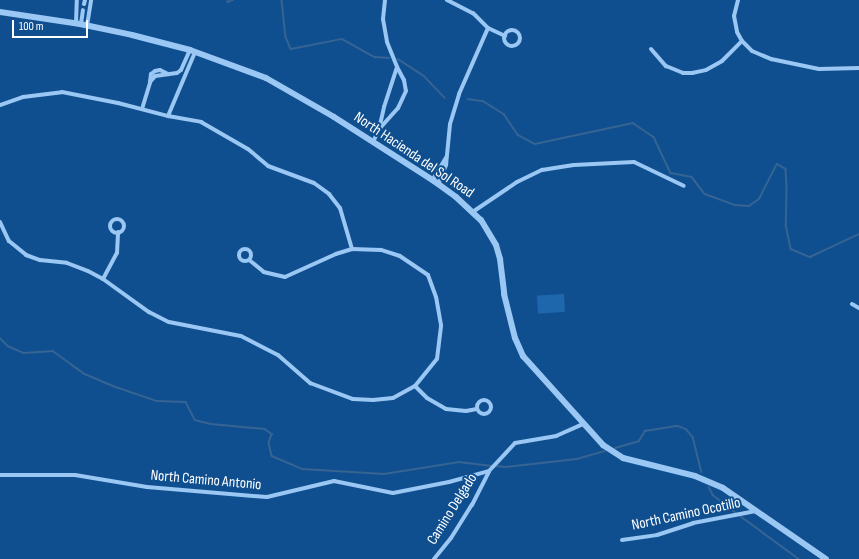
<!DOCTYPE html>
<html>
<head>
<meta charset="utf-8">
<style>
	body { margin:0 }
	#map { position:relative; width:859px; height:559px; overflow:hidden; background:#104f8f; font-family:"Sofia Sans Condensed",sans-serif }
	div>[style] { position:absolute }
	.green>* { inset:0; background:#1f67ad; transform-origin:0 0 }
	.stream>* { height:1.5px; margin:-0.75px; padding:0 0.75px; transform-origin:0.75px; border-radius:0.75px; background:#366493 }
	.minor>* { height:4px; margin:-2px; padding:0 2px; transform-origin:2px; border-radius:2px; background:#9ac7f3 }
	.minor>.ring { margin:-2px; padding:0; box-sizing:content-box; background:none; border:4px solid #9ac7f3; border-radius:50% }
	.tertiary>* { height:6px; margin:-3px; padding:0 3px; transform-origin:3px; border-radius:3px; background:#9ac7f3 }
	span { translate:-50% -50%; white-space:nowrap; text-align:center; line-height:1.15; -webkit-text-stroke:4px #104f8f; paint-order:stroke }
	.street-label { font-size:15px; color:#fff }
	.scale { position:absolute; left:12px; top:20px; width:76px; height:18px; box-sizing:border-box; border:2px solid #fff; border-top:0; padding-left:5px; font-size:12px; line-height:14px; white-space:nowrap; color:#fff; -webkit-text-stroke:3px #104f8f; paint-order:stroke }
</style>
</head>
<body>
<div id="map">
	<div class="green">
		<i style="left:564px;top:294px;width:18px;height:27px;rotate:87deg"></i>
	</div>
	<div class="stream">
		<i style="left:228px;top:0;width:2px;rotate:90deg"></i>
		<i style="left:228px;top:2px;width:5px;rotate:-22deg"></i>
		<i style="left:282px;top:0;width:37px;rotate:84deg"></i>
		<i style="left:286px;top:37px;width:13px;rotate:67deg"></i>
		<i style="left:291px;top:49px;width:52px;rotate:-11.1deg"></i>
		<i style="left:342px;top:39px;width:38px;rotate:29deg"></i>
		<i style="left:375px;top:57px;width:14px;rotate:4deg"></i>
		<i style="left:398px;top:59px;width:31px;rotate:33deg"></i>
		<i style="left:424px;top:76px;width:30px;rotate:46deg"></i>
		<i style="left:468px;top:99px;width:15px;rotate:8deg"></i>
		<i style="left:483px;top:101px;width:25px;rotate:32deg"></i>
		<i style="left:504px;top:114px;width:25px;rotate:56deg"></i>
		<i style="left:518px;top:135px;width:19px;rotate:28deg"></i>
		<i style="left:535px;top:144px;width:100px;rotate:-12.1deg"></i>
		<i style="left:633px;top:123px;width:25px;rotate:34deg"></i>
		<i style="left:654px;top:137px;width:40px;rotate:65deg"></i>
		<i style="left:671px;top:173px;width:21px;rotate:11deg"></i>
		<i style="left:692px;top:177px;width:21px;rotate:53deg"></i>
		<i style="left:705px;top:194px;width:32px;rotate:20deg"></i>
		<i style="left:735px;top:205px;width:14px;rotate:4deg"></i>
		<i style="left:749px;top:206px;width:12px;rotate:-35deg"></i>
		<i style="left:759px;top:199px;width:39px;rotate:-63deg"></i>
		<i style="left:777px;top:164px;width:10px;rotate:29deg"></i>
		<i style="left:786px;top:169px;width:17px;rotate:87deg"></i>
		<i style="left:787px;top:186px;width:39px;rotate:91deg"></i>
		<i style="left:786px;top:225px;width:25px;rotate:78deg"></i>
		<i style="left:791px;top:249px;width:21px;rotate:23deg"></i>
		<i style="left:810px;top:257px;width:54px;rotate:-25.1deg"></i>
		<i style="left:0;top:338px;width:11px;rotate:45deg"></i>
		<i style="left:8px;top:346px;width:17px;rotate:24deg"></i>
		<i style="left:24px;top:353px;width:29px;rotate:-4deg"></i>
		<i style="left:53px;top:351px;width:39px;rotate:36deg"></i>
		<i style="left:85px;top:374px;width:34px;rotate:23deg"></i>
		<i style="left:116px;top:387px;width:43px;rotate:18.9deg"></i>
		<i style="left:157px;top:401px;width:29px;rotate:2deg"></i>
		<i style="left:186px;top:402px;width:20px;rotate:63deg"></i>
		<i style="left:195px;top:420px;width:16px;rotate:14deg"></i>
		<i style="left:211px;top:424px;width:54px;rotate:5.3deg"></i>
		<i style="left:265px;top:429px;width:9px;rotate:36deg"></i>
		<i style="left:272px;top:434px;width:9px;rotate:108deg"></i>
		<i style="left:269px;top:443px;width:13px;rotate:77deg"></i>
		<i style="left:272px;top:456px;width:33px;rotate:23deg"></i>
		<i style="left:302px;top:469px;width:82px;rotate:3.5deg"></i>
		<i style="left:384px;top:474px;width:76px;rotate:-9.1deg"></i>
		<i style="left:459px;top:462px;width:33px;rotate:7deg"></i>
		<i style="left:615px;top:448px;width:25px;rotate:-16deg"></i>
		<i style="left:639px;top:441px;width:12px;rotate:-59deg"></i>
		<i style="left:645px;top:431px;width:33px;rotate:-9deg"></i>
		<i style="left:678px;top:426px;width:9px;rotate:21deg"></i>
		<i style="left:686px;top:429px;width:11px;rotate:49deg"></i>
		<i style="left:693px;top:437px;width:36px;rotate:76deg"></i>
		<i style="left:496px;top:466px;width:10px;rotate:6deg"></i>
		<i style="left:506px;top:467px;width:71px;rotate:-6.4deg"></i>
		<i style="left:577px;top:459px;width:29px;rotate:-16deg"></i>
		<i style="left:709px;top:487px;width:9px;rotate:63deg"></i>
		<i style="left:713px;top:495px;width:29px;rotate:38deg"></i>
		<i style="left:739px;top:515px;width:74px;rotate:36.3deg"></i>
	</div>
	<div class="minor">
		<i style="left:385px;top:0;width:19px;rotate:96deg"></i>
		<i style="left:383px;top:19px;width:23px;rotate:80deg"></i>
		<i style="left:387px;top:42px;width:27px;rotate:68deg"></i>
		<i style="left:447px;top:0;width:29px;rotate:27deg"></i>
		<i style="left:473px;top:13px;width:21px;rotate:45deg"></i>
		<i style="left:488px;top:28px;width:19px;rotate:25deg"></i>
		<i style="left:738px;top:0;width:16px;rotate:104deg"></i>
		<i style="left:734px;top:16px;width:16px;rotate:79deg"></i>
		<i style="left:737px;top:32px;width:10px;rotate:61deg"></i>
		<i style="left:742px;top:41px;width:14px;rotate:45deg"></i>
		<i style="left:752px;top:51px;width:21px;rotate:23deg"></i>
		<i style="left:771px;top:59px;width:49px;rotate:11.8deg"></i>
		<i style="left:819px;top:69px;width:40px;rotate:-1.4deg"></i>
		<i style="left:84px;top:4px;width:4px;rotate:-76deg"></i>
		<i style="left:76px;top:23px;width:23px;rotate:-88deg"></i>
		<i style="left:81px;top:24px;width:14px;rotate:-82deg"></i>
		<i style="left:87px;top:26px;width:26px;rotate:-81deg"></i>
		<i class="ring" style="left:504px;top:30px;width:12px;height:12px"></i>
		<i style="left:651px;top:49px;width:23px;rotate:49deg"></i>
		<i style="left:666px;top:66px;width:18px;rotate:22deg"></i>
		<i style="left:683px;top:73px;width:9px"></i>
		<i style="left:692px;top:73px;width:14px;rotate:-12deg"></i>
		<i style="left:706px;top:70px;width:18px;rotate:-29deg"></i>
		<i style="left:722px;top:61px;width:28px;rotate:-45deg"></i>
		<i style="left:397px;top:67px;width:15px;rotate:62deg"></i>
		<i style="left:404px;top:80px;width:11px;rotate:80deg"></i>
		<i style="left:406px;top:91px;width:19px;rotate:115deg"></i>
		<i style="left:398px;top:108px;width:28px;rotate:132deg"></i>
		<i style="left:379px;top:129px;width:23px;rotate:-77deg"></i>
		<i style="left:384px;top:107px;width:42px;rotate:-72deg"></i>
		<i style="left:150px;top:82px;width:8px;rotate:-50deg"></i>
		<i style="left:155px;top:76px;width:22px;rotate:-8deg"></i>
		<i style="left:177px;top:73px;width:5px;rotate:-37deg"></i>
		<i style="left:181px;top:70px;width:22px;rotate:-66deg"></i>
		<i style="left:0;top:105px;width:24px;rotate:-19deg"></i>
		<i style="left:23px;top:97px;width:39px;rotate:-7deg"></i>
		<i style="left:62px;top:92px;width:57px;rotate:11.1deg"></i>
		<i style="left:118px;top:103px;width:52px;rotate:14.6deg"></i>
		<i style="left:168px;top:116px;width:34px;rotate:10deg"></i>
		<i style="left:201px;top:122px;width:54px;rotate:29.9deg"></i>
		<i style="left:248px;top:149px;width:26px;rotate:40deg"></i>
		<i style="left:268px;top:166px;width:49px;rotate:20.3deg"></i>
		<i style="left:314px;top:183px;width:19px;rotate:36deg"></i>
		<i style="left:329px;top:194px;width:18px;rotate:52deg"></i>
		<i style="left:340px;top:208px;width:43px;rotate:73.7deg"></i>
		<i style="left:142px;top:109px;width:28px;rotate:-73deg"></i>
		<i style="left:150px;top:82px;width:8px;rotate:-83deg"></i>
		<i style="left:151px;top:74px;width:5px;rotate:-37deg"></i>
		<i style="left:155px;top:71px;width:5px;rotate:-11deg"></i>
		<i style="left:160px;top:70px;width:9px;rotate:27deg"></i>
		<i style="left:168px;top:116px;width:69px;rotate:-67.1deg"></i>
		<i style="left:373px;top:142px;width:14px;rotate:-65deg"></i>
		<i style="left:432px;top:181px;width:27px;rotate:-59deg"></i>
		<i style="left:438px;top:185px;width:22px;rotate:-68deg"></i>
		<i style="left:446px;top:165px;width:41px;rotate:-84.4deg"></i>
		<i style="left:450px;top:124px;width:31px;rotate:-73deg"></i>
		<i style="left:459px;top:94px;width:72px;rotate:-66.3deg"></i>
		<i style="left:474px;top:211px;width:52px;rotate:-34deg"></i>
		<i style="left:517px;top:182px;width:28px;rotate:-26deg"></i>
		<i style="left:542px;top:170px;width:32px;rotate:-9deg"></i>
		<i style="left:574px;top:165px;width:60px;rotate:-2.9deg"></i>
		<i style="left:634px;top:162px;width:55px;rotate:25.6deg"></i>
		<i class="ring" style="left:110px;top:219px;width:10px;height:10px"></i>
		<i style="left:0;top:222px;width:21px;rotate:65deg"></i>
		<i style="left:9px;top:241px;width:22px;rotate:39deg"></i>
		<i style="left:26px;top:255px;width:15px;rotate:20deg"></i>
		<i style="left:40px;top:260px;width:27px;rotate:6deg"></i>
		<i style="left:67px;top:263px;width:22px;rotate:21deg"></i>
		<i style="left:88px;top:271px;width:17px;rotate:28deg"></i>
		<i style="left:103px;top:279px;width:57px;rotate:35.7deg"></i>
		<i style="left:149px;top:312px;width:22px;rotate:27deg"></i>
		<i style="left:169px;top:322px;width:73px;rotate:11deg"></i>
		<i style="left:241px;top:336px;width:42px;rotate:27.2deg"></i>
		<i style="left:278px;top:355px;width:43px;rotate:41.2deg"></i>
		<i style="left:310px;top:383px;width:46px;rotate:20.4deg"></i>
		<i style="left:353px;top:399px;width:20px;rotate:3deg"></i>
		<i style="left:373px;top:400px;width:20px;rotate:-6deg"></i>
		<i style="left:393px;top:398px;width:25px;rotate:-29deg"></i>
		<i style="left:415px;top:386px;width:35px;rotate:-51deg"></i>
		<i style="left:437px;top:359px;width:34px;rotate:-83deg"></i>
		<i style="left:441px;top:325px;width:28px;rotate:-100deg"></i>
		<i style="left:436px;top:297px;width:23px;rotate:-110deg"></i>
		<i style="left:428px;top:275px;width:34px;rotate:-146deg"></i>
		<i style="left:400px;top:256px;width:20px;rotate:-162deg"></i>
		<i style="left:381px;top:250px;width:29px;rotate:-178deg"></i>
		<i style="left:352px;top:249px;width:17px;rotate:163deg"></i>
		<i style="left:336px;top:254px;width:56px;rotate:155.7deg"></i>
		<i style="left:285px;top:277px;width:22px;rotate:-167deg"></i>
		<i style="left:264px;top:272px;width:19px;rotate:-141deg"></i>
		<i class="ring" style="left:239px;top:249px;width:8px;height:8px"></i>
		<i style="left:103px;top:279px;width:30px;rotate:-62deg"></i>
		<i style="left:117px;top:253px;width:21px;rotate:-87deg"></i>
		<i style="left:852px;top:304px;width:8px;rotate:30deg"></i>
		<i style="left:415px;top:386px;width:17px;rotate:45deg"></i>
		<i style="left:427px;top:398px;width:22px;rotate:30deg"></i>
		<i style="left:446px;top:409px;width:20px;rotate:6deg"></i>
		<i style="left:466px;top:411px;width:11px;rotate:-10deg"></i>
		<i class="ring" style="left:477px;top:400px;width:10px;height:10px"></i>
		<i style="left:0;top:475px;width:75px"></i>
		<i style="left:75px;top:475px;width:73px;rotate:9.5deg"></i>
		<i style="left:147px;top:487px;width:120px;rotate:4.8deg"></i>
		<i style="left:267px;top:497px;width:69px;rotate:-13.4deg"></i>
		<i style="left:334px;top:481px;width:60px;rotate:11.5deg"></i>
		<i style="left:393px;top:493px;width:57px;rotate:-11.1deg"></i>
		<i style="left:449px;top:482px;width:41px;rotate:-15.4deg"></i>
		<i style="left:489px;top:471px;width:38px;rotate:-47deg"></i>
		<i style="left:515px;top:443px;width:42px;rotate:-9.7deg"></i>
		<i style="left:556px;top:436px;width:30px;rotate:-24deg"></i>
		<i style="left:622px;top:540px;width:35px;rotate:-8deg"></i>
		<i style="left:657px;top:535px;width:38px;rotate:-18deg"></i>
		<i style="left:693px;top:523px;width:64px;rotate:-10.8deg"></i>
		<i style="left:434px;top:559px;width:27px;rotate:-51deg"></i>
		<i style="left:451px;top:538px;width:39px;rotate:-58deg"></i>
		<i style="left:472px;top:505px;width:38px;rotate:-63deg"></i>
	</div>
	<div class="tertiary">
		<i style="left:0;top:12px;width:81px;rotate:8.5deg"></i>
		<i style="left:80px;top:24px;width:53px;rotate:11.9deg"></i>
		<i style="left:132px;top:35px;width:60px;rotate:14.5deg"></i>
		<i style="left:190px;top:50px;width:81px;rotate:20.2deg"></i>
		<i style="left:266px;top:78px;width:78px;rotate:29.8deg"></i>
		<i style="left:334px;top:117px;width:119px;rotate:32.6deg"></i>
		<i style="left:434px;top:181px;width:27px;rotate:36deg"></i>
		<i style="left:456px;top:197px;width:34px;rotate:43deg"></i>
		<i style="left:481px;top:220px;width:29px;rotate:59deg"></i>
		<i style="left:496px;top:245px;width:15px;rotate:74deg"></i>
		<i style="left:500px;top:259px;width:35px;rotate:83deg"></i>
		<i style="left:504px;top:294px;width:45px;rotate:76deg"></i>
		<i style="left:515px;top:338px;width:20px;rotate:66deg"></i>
		<i style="left:523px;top:356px;width:120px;rotate:48deg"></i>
		<i style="left:603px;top:445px;width:24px;rotate:33deg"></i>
		<i style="left:623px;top:458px;width:74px;rotate:14deg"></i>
		<i style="left:695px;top:476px;width:30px;rotate:23deg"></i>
		<i style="left:723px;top:488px;width:125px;rotate:34.6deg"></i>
	</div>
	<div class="street-label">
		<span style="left:414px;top:155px;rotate:34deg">North Hacienda del Sol Road</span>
		<span style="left:206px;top:480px;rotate:5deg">North Camino Antonio</span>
		<span style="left:452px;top:509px;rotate:-58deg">Camino Delgado</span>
		<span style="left:686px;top:514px;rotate:-12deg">North Camino Ocotillo</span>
	</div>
	<div class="scale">100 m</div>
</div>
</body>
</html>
